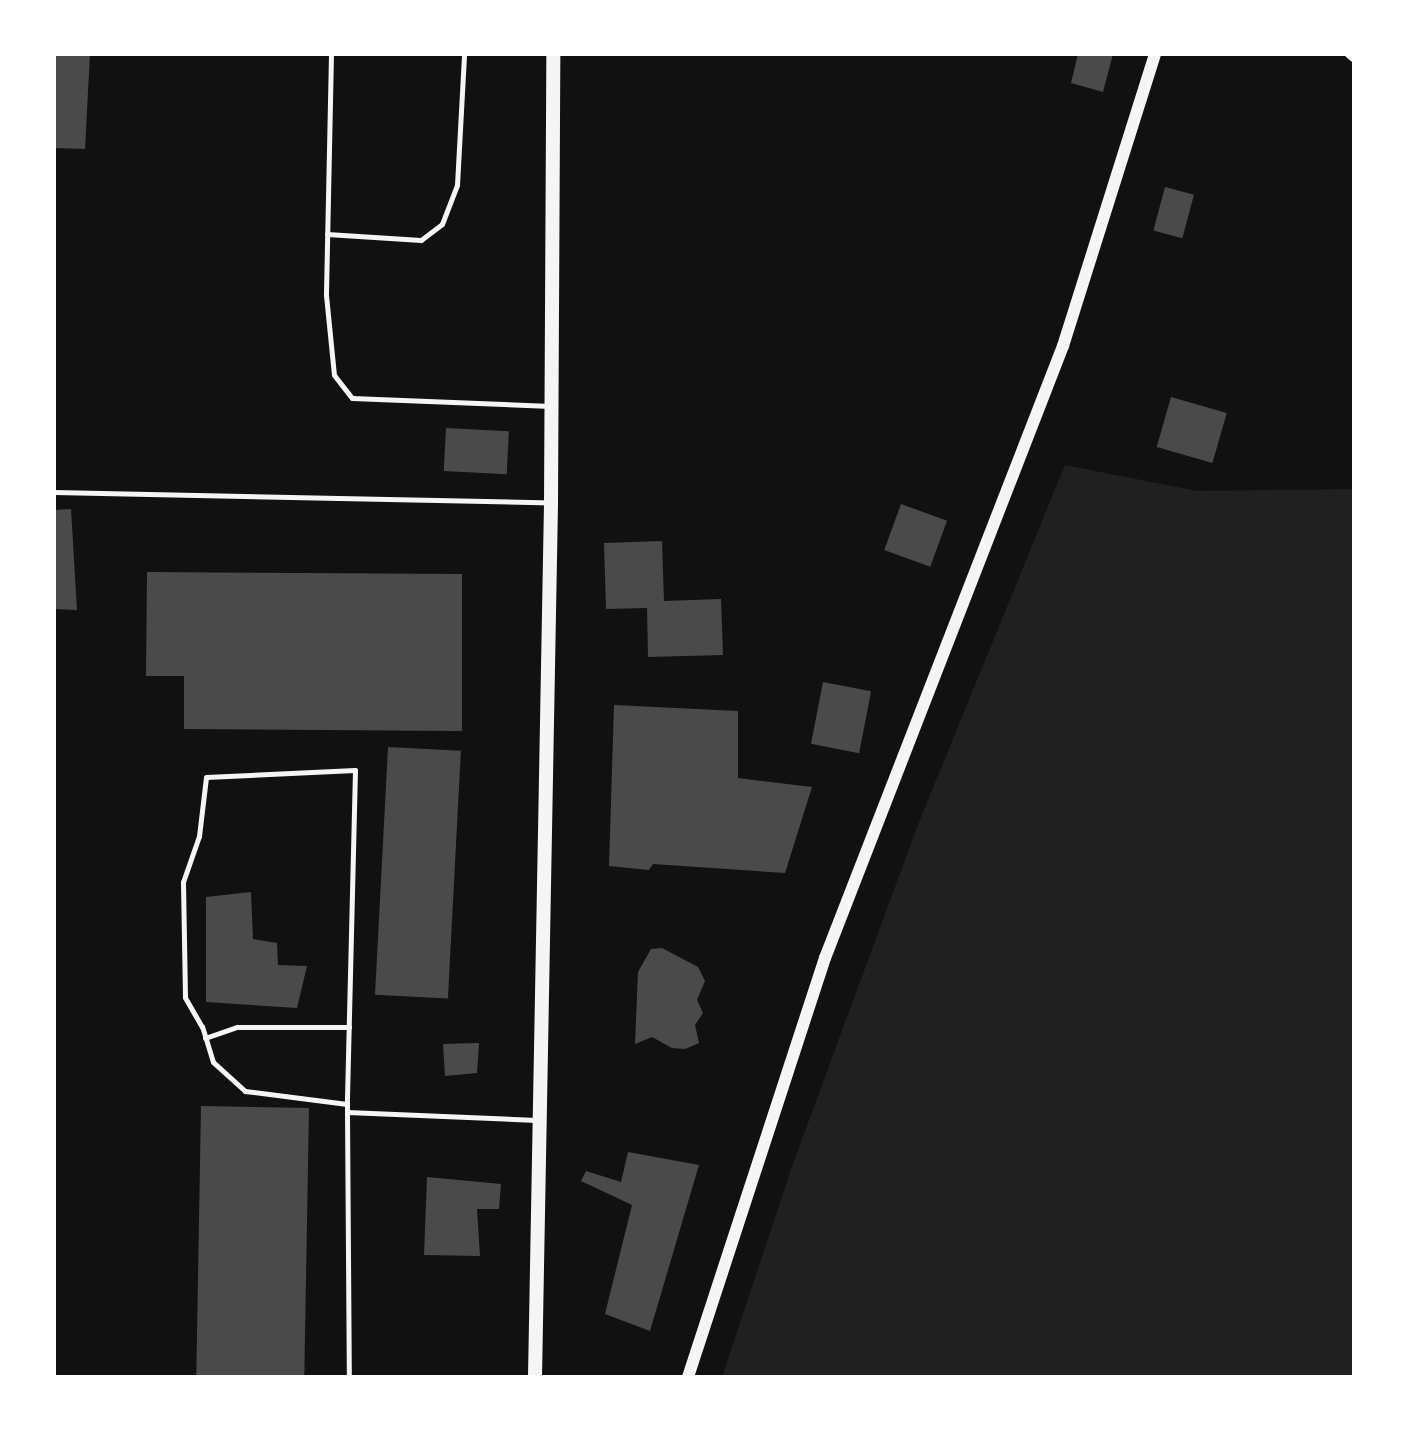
<!DOCTYPE html>
<html>
<head>
<meta charset="utf-8">
<style>
	body { margin:0 }
	#map { position:relative; width:1408px; height:1431px; overflow:hidden; background:#111; font-family:"IBM Plex Sans",sans-serif }
	div>[style] { position:absolute }
	.green>* { inset:0; background:#202020 }
	.building>* { inset:0; background:#4a4a4a; transform-origin:0 0 }
	.service>* { height:5px; margin:-2.5px; padding:0 2.5px; transform-origin:2.5px; border-radius:2.5px; background:#f5f5f5 }
	.minor>* { height:7px; margin:-3.5px; padding:0 3.5px; transform-origin:3.5px; border-radius:3.5px; background:#f5f5f5 }
	.tertiary>* { height:12px; margin:-6px; padding:0 6px; transform-origin:6px; border-radius:6px; background:#f5f5f5 }
	.secondary>* { height:14px; margin:-7px; padding:0 7px; transform-origin:7px; border-radius:7px; background:#f5f5f5 }
	span { translate:-50% -50%; white-space:nowrap; text-align:center; line-height:1.15; -webkit-text-stroke:6px #fff; paint-order:stroke }
	.frame { position:absolute; inset:0; border:56px solid #fff; pointer-events:none }
</style>
</head>
<body>
<div id="map">
	<div class="green">
		<i style="clip-path:polygon(1065px 465px,1197px 491px,1354px 489px,1354px 1377px,722px 1377px,791px 1169px,919px 822px)"></i>
	</div>
	<div class="building">
		<i style="clip-path:polygon(54px 54px,90px 54px,85px 149px,54px 148px)"></i>
		<i style="clip-path:polygon(1078px 54px,1113px 54px,1103px 92px,1071px 83px)"></i>
		<i style="left:1165px;top:187px;width:30px;height:45px;rotate:15deg"></i>
		<i style="left:1171px;top:397px;width:58px;height:52px;rotate:16deg"></i>
		<i style="left:446px;top:428px;width:63px;height:43px;rotate:3deg"></i>
		<i style="left:901px;top:504px;width:49px;height:49px;rotate:20deg"></i>
		<i style="clip-path:polygon(71px 509px,77px 610px,54px 609px,54px 510px)"></i>
		<i style="clip-path:polygon(662px 541px,664px 601px,721px 599px,723px 655px,648px 657px,647px 608px,606px 609px,604px 543px)"></i>
		<i style="clip-path:polygon(147px 572px,462px 574px,462px 731px,184px 729px,184px 676px,146px 676px)"></i>
		<i style="left:823px;top:682px;width:49px;height:63px;rotate:11deg"></i>
		<i style="clip-path:polygon(614px 705px,738px 711px,738px 778px,812px 787px,785px 873px,653px 864px,649px 870px,609px 866px)"></i>
		<i style="left:388px;top:747px;width:73px;height:248px;rotate:3deg"></i>
		<i style="clip-path:polygon(251px 892px,253px 939px,277px 943px,278px 965px,307px 966px,297px 1008px,206px 1002px,206px 897px)"></i>
		<i style="clip-path:polygon(662px 948px,698px 967px,705px 981px,697px 1000px,703px 1013px,695px 1025px,699px 1043px,685px 1049px,672px 1048px,652px 1037px,635px 1044px,638px 972px,651px 949px)"></i>
		<i style="clip-path:polygon(479px 1043px,477px 1073px,445px 1076px,443px 1044px)"></i>
		<i style="left:201px;top:1106px;width:108px;height:271px;rotate:1deg"></i>
		<i style="clip-path:polygon(628px 1152px,699px 1165px,650px 1331px,605px 1314px,632px 1205px,581px 1181px,586px 1171px,621px 1182px)"></i>
		<i style="clip-path:polygon(427px 1177px,501px 1184px,499px 1209px,477px 1209px,480px 1256px,424px 1255px)"></i>
	</div>
	<div class="service">
		<i style="left:331px;top:54px;width:241px;rotate:91.2deg"></i>
		<i style="left:326px;top:295px;width:80px;rotate:84.3deg"></i>
		<i style="left:334px;top:375px;width:29px;rotate:52deg"></i>
		<i style="left:352px;top:398px;width:199px;rotate:2.3deg"></i>
		<i style="left:327px;top:234px;width:94px;rotate:3.7deg"></i>
		<i style="left:421px;top:240px;width:26px;rotate:-37deg"></i>
		<i style="left:442px;top:224px;width:42px;rotate:-69deg"></i>
		<i style="left:457px;top:185px;width:131px;rotate:-86.9deg"></i>
		<i style="left:54px;top:492px;width:497px;rotate:1.2deg"></i>
		<i style="left:205px;top:1038px;width:34px;rotate:-19deg"></i>
		<i style="left:237px;top:1027px;width:112px"></i>
		<i style="left:347px;top:1104px;width:103px;rotate:-172.7deg"></i>
		<i style="left:245px;top:1091px;width:43px;rotate:-137.8deg"></i>
		<i style="left:213px;top:1062px;width:37px;rotate:-107deg"></i>
		<i style="left:202px;top:1027px;width:34px;rotate:-120deg"></i>
		<i style="left:185px;top:997px;width:115px;rotate:-91deg"></i>
		<i style="left:183px;top:882px;width:49px;rotate:-70.8deg"></i>
		<i style="left:199px;top:836px;width:59px;rotate:-83.2deg"></i>
		<i style="left:206px;top:777px;width:149px;rotate:-2.7deg"></i>
		<i style="left:355px;top:770px;width:334px;rotate:91.4deg"></i>
		<i style="left:347px;top:1104px;width:8px;rotate:90deg"></i>
		<i style="left:347px;top:1112px;width:265px;rotate:89.6deg"></i>
		<i style="left:347px;top:1112px;width:190px;rotate:2.4deg"></i>
	</div>
	<div class="minor">
		<i style="left:1348px;top:54px;width:8px;rotate:40deg"></i>
	</div>
	<div class="tertiary">
		<i style="left:688px;top:1377px;width:441px;rotate:-71.9deg"></i>
		<i style="left:825px;top:958px;width:657px;rotate:-68.75deg"></i>
		<i style="left:1063px;top:346px;width:306px;rotate:-72.5deg"></i>
	</div>
	<div class="secondary">
		<i style="left:535px;top:1377px;width:875px;rotate:-88.95deg"></i>
		<i style="left:551px;top:502px;width:448px;rotate:-89.7deg"></i>
	</div>
	<div class="frame"></div>
</div>
</body>
</html>
